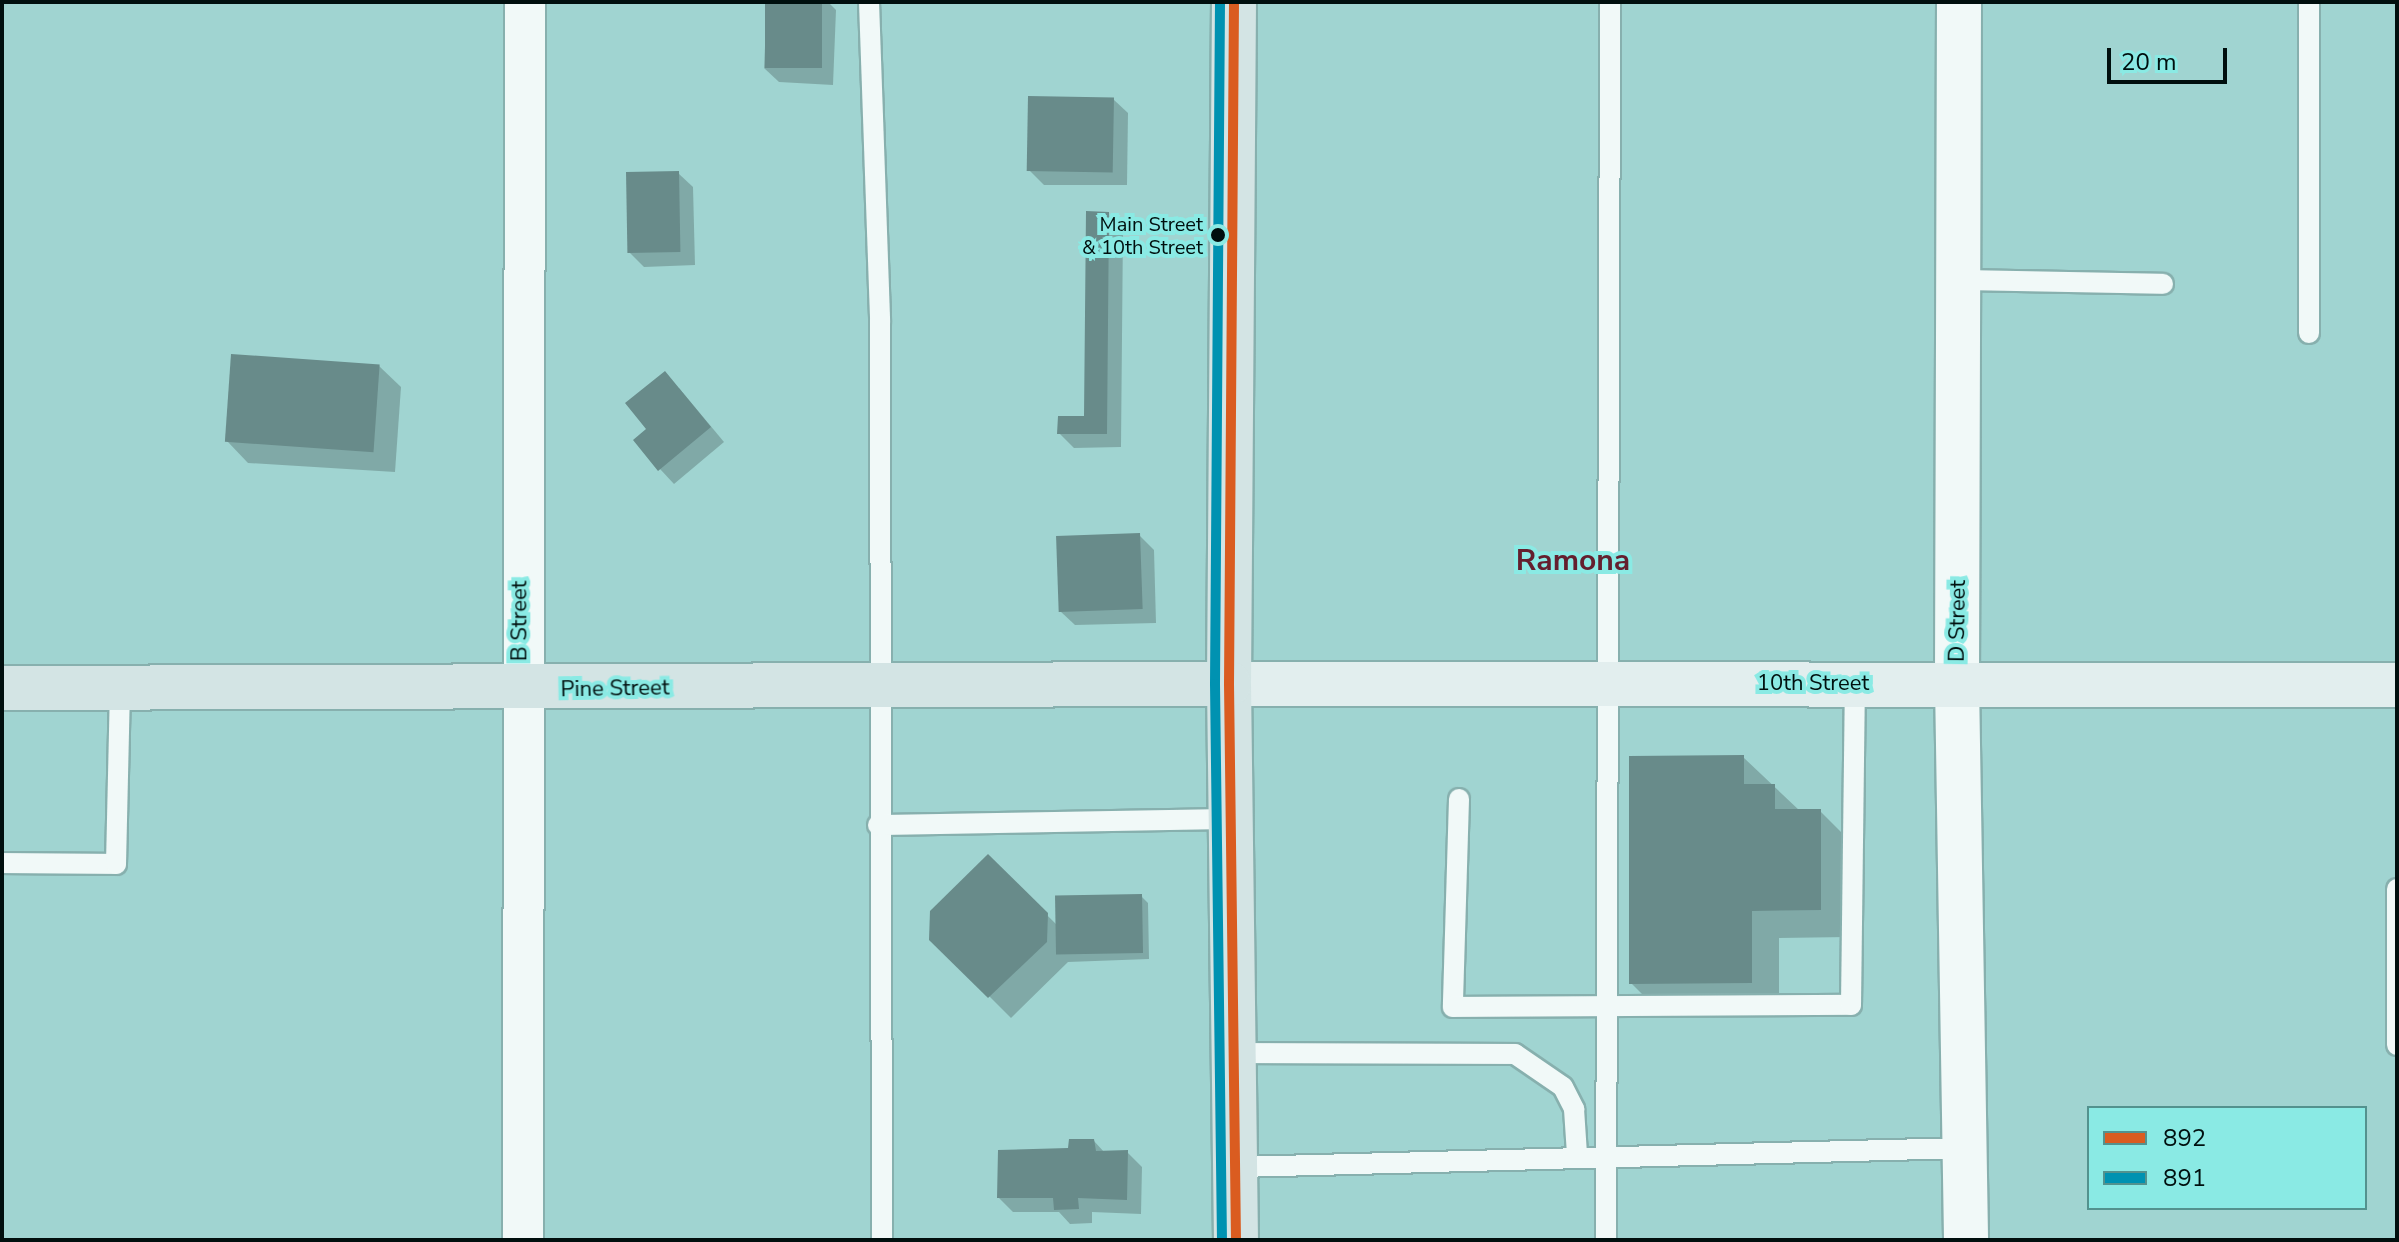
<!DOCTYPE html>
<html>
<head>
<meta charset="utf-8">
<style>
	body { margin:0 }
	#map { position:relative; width:2399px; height:1242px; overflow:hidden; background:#a0d4d1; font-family:"Nunito Sans",sans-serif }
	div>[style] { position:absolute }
	.shadow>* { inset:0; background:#0003 }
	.building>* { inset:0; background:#688b8a; transform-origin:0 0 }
	.roads { filter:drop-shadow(2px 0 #87b0ae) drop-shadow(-2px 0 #87b0ae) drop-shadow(0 2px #87b0ae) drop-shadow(0 -2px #87b0ae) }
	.service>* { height:20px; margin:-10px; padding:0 10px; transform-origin:10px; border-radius:10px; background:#f1f9f8 }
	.minor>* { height:40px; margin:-20px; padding:0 20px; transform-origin:20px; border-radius:20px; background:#f1f9f8 }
	.tertiary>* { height:44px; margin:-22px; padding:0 22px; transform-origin:22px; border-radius:22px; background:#f1f9f8 }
	.secondary>* { height:44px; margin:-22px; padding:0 22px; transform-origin:22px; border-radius:22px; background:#e2eeee }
	.primary>* { height:44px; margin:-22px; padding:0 22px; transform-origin:22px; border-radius:22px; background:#d3e4e4 }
	.bus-1>* { height:10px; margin:-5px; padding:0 5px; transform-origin:5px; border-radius:5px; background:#da5c20 }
	.bus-2>* { height:10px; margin:-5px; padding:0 5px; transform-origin:5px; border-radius:5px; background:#0092b1 }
	.dots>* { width:22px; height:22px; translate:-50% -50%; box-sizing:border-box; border:4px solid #8aeae4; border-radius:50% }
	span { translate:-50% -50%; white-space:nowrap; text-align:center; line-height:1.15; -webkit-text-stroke:8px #8aeae4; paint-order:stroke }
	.bus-label { font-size:20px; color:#000f0e }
	.right { translate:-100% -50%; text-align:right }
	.street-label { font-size:22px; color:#000f0e }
	.district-label { font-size:30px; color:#641f2e; font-weight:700 }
	.frame { position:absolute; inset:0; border:4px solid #000f0e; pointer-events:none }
	.legend { position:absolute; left:2087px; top:1106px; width:280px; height:104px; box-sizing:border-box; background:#8aeae4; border:2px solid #53928e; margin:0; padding:10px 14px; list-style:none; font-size:24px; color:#000f0e }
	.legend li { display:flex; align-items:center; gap:16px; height:40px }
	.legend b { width:40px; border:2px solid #53928e }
	.scale { position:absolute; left:2107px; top:48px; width:120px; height:36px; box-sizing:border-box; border:4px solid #000f0e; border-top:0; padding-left:10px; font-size:24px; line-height:28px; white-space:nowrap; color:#000f0e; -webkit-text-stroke:6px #8aeae4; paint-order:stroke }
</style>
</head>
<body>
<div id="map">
	<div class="shadow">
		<i style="clip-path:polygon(767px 2px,828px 2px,836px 10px,833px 85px,779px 82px,764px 68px)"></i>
		<i style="clip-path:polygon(1113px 99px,1128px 113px,1127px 185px,1044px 185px,1029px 170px)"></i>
		<i style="clip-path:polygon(678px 173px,693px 187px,695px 265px,644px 267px,629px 252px)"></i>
		<i style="clip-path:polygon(1108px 214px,1123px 228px,1121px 447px,1074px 448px,1059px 433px,1086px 418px)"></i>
		<i style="clip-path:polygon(379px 366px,401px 387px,395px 472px,248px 463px,227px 441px)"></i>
		<i style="clip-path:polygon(679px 388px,724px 442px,674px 484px,660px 469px,649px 429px)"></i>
		<i style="clip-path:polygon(1139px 535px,1154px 550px,1156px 623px,1075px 625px,1060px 611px)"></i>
		<i style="clip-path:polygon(1743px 757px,1800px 811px,1820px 811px,1848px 839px,1848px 937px,1779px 938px,1779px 1010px,1659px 1011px,1631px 983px)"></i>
		<i style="clip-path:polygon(988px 857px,1058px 926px,1141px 896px,1148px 903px,1149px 959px,1068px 962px,1011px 1018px,932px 939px)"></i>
		<i style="clip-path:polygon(1094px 1141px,1105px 1153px,1127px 1152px,1142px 1167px,1141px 1214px,1092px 1212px,1092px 1223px,1070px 1224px,1059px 1212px,1013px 1212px,999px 1198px)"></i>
	</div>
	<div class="building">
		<i style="left:765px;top:2px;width:57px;height:66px"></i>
		<i style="left:1028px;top:96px;width:86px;height:75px;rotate:1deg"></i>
		<i style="left:679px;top:171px;width:81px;height:53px;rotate:89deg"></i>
		<i style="clip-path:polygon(1086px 211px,1109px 212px,1107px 434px,1057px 434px,1058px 416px,1084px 416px)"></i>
		<i style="left:231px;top:354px;width:149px;height:88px;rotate:4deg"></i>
		<i style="clip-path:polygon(665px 371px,711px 427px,658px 471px,633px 440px,646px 429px,625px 403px)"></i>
		<i style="left:1140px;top:533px;width:76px;height:84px;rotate:88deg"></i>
		<i style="clip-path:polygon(1744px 755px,1744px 784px,1775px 784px,1775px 809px,1821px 809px,1821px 910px,1752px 911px,1752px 983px,1629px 984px,1629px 756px)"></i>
		<i style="clip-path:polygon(988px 854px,1048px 913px,1047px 942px,988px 998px,929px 940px,930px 911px)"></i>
		<i style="left:1142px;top:894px;width:59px;height:87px;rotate:89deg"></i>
		<i style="clip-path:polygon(1069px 1139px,1094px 1139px,1096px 1151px,1128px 1150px,1127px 1200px,1078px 1198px,1079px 1209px,1054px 1210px,1053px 1198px,997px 1198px,998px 1150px,1068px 1148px)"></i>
	</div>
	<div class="roads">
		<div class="service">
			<i style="left:869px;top:2px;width:318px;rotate:88deg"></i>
			<i style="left:880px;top:320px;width:920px;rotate:89.88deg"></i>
			<i style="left:2309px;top:2px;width:331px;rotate:90deg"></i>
			<i style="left:1961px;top:280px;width:202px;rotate:1.1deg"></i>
			<i style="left:1459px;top:799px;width:208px;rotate:91.7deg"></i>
			<i style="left:1453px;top:1007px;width:398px;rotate:-0.3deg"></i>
			<i style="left:1851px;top:1005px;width:321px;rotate:-89.3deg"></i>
			<i style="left:878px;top:825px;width:353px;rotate:-1deg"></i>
			<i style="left:2px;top:863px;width:114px;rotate:0.5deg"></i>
			<i style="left:116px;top:864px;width:176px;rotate:-88.7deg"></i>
			<i style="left:2397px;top:889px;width:156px;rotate:90deg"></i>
			<i style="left:1236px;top:1053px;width:279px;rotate:0.2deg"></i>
			<i style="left:1515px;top:1054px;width:58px;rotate:34.5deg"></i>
			<i style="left:1563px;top:1087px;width:25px;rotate:63deg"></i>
			<i style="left:1574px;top:1109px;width:45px;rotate:86.2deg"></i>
			<i style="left:1239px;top:1167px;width:728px;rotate:-1.5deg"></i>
			<i style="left:1606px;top:1240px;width:1238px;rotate:-89.81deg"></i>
		</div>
		<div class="minor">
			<i style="left:523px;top:1240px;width:1238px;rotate:-89.91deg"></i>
		</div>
		<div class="tertiary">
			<i style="left:1959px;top:2px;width:681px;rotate:90.17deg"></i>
			<i style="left:1957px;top:683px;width:557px;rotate:89.07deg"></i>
		</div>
		<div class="secondary">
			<i style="left:1229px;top:684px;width:1168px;rotate:0.05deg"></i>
		</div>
		<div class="primary">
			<i style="left:1234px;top:2px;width:682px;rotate:90.42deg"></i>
			<i style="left:1229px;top:684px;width:556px;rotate:89.28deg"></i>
			<i style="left:2px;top:688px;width:1227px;rotate:-0.19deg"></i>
		</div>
	</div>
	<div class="bus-1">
		<i style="left:1234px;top:2px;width:682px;rotate:90.42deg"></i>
		<i style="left:1229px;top:684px;width:556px;rotate:89.28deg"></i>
	</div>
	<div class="bus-2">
		<i style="left:1220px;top:2px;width:682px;rotate:90.42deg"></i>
		<i style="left:1215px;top:684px;width:556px;rotate:89.28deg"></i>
	</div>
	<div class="dots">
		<i style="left:1218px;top:235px;background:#000f0e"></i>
	</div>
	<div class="bus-label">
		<span class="right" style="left:1203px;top:236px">Main Street<br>&amp; 10th Street</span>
	</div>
	<div class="street-label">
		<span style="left:520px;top:621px;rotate:-90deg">B Street</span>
		<span style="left:1958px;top:621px;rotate:-89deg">D Street</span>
		<span style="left:1813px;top:684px">10th Street</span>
		<span style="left:615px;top:689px;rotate:-1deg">Pine Street</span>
	</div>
	<div class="district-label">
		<span style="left:1573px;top:561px">Ramona</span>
	</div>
	<div class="frame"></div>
	<ul class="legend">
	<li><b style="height:10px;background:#da5c20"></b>892</li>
	<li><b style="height:10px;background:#0092b1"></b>891</li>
	</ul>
	<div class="scale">20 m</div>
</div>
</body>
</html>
